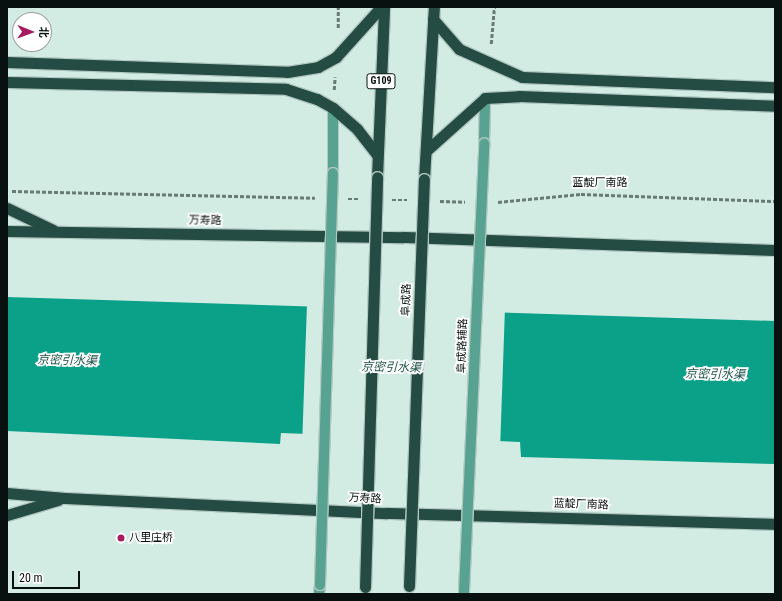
<!DOCTYPE html>
<html>
<head>
<meta charset="utf-8">
<style>
	body { margin:0 }
	#map { position:relative; width:782px; height:601px; overflow:hidden; background:#d2ece4; font-family:"Roboto Condensed","Noto Sans SC",sans-serif }
	div>[style] { position:absolute }
	.water>* { inset:0; background:#0ba088 }
	.pier>* { inset:0; background:#d2ece4; transform-origin:0 0 }
	.path>* { height:2.5px; margin-top:-1.25px; transform-origin:0; background:repeating-linear-gradient(90deg,#687a75 0 4px,transparent 0 6px) }
	.roads { filter:drop-shadow(1px 0 #b2c9c2) drop-shadow(-1px 0 #b2c9c2) drop-shadow(0 1px #b2c9c2) drop-shadow(0 -1px #b2c9c2) }
	.tertiary>* { height:10px; margin:-5px; padding:0 5px; transform-origin:5px; border-radius:5px; background:#58a291 }
	.trunk>* { height:11px; margin:-5.5px; padding:0 5.5px; transform-origin:5.5px; border-radius:5.5px; background:#244c42 }
	.bridges { filter:drop-shadow(1px 0 #b2c9c2) drop-shadow(-1px 0 #b2c9c2) drop-shadow(0 1px #b2c9c2) drop-shadow(0 -1px #b2c9c2) }
	.tertiary-bridge>* { height:10px; margin:-5px; padding:0 5px; transform-origin:5px; border-radius:5px; background:#58a291 }
	.trunk-bridge>* { height:11px; margin:-5.5px; padding:0 5.5px; transform-origin:5.5px; border-radius:5.5px; background:#244c42 }
	.dots>* { width:11px; height:11px; translate:-50% -50%; box-sizing:border-box; border:2px solid #fff; border-radius:50% }
	span { translate:-50% -50%; white-space:nowrap; text-align:center; line-height:1.15; -webkit-text-stroke:3.5px #fff; paint-order:stroke }
	.shield-label span { padding:1px 3px; background:#fff; border:1px solid; border-radius:3px; -webkit-text-stroke-width:0 }
	.shield-label { font-size:10px; color:#08110f; font-weight:700 }
	.street-label { font-size:11px; color:#08110f }
	.poi-label { font-size:11px; color:#08110f }
	.left { translate:0 -50%; text-align:left }
	.water-label { font-size:12px; color:#22554a; font-style:italic }
	.frame { position:absolute; inset:0; border:8px solid #08110f; pointer-events:none }
	.north { position:absolute; left:12px; top:12px; width:40px; height:40px; box-sizing:border-box; background:#fff; border:1px solid #9ca09f; border-radius:50%; rotate:91deg; font-size:11px; font-weight:700; line-height:16px; text-align:center; color:#08110f }
	.north::after { content:''; display:block; margin:auto; width:14px; height:18px; background:#a71c61; clip-path:polygon(50% 0,100% 100%,50% 72%,0 100%) }
	.scale { position:absolute; left:12px; top:571px; width:68px; height:18px; box-sizing:border-box; border:2px solid #08110f; border-top:0; padding-left:5px; font-size:12px; line-height:14px; white-space:nowrap; color:#08110f; -webkit-text-stroke:3px #fff; paint-order:stroke }
</style>
</head>
<body>
<div id="map">
	<div class="water">
		<i style="clip-path:polygon(7px 297px,775px 321px,775px 464px,521px 457px,520px 442px,281px 433px,280px 444px,7px 431px)"></i>
	</div>
	<div class="pier">
		<i style="left:307px;top:304px;width:198px;height:132px;rotate:2deg"></i>
	</div>
	<div class="path">
		<i style="left:338px;top:28px;width:21px;rotate:-90deg"></i>
		<i style="left:491px;top:44px;width:37px;rotate:-85deg"></i>
		<i style="left:334px;top:90px;width:13px;rotate:-86deg"></i>
		<i style="left:12px;top:191px;width:303px;rotate:1.3deg"></i>
		<i style="left:348px;top:199px;width:11px"></i>
		<i style="left:392px;top:200px;width:15px"></i>
		<i style="left:440px;top:201px;width:25px;rotate:2deg"></i>
		<i style="left:498px;top:202px;width:83px;rotate:-5.5deg"></i>
		<i style="left:581px;top:194px;width:194px;rotate:2.1deg"></i>
	</div>
	<div class="roads">
		<div class="tertiary">
			<i style="left:333px;top:108px;width:65px;rotate:90deg"></i>
			<i style="left:484px;top:143px;width:45px;rotate:-88.7deg"></i>
			<i style="left:319px;top:594px;width:9px;rotate:-84deg"></i>
		</div>
		<div class="trunk">
			<i style="left:433px;top:19px;width:40px;rotate:49deg"></i>
			<i style="left:459px;top:49px;width:69px;rotate:24deg"></i>
			<i style="left:522px;top:77px;width:253px;rotate:2.3deg"></i>
			<i style="left:7px;top:62px;width:280px;rotate:2deg"></i>
			<i style="left:287px;top:72px;width:31px;rotate:-9deg"></i>
			<i style="left:318px;top:67px;width:21px;rotate:-29deg"></i>
			<i style="left:336px;top:57px;width:67px;rotate:-48deg"></i>
			<i style="left:7px;top:82px;width:279px;rotate:1.4deg"></i>
			<i style="left:286px;top:89px;width:33px;rotate:18deg"></i>
			<i style="left:317px;top:99px;width:18px;rotate:29deg"></i>
			<i style="left:333px;top:108px;width:32px;rotate:41deg"></i>
			<i style="left:357px;top:129px;width:33px;rotate:52deg"></i>
			<i style="left:426px;top:151px;width:79px;rotate:-41.9deg"></i>
			<i style="left:485px;top:98px;width:34px;rotate:-3deg"></i>
			<i style="left:519px;top:96px;width:256px;rotate:2.2deg"></i>
			<i style="left:377px;top:177px;width:170px;rotate:-87.6deg"></i>
			<i style="left:424px;top:179px;width:172px;rotate:-86.7deg"></i>
			<i style="left:7px;top:208px;width:51px;rotate:25.6deg"></i>
			<i style="left:7px;top:231px;width:396px;rotate:0.9deg"></i>
			<i style="left:403px;top:237px;width:372px;rotate:2deg"></i>
			<i style="left:7px;top:493px;width:58px;rotate:4.9deg"></i>
			<i style="left:65px;top:498px;width:322px;rotate:2.7deg"></i>
			<i style="left:387px;top:513px;width:388px;rotate:1.6deg"></i>
			<i style="left:7px;top:515px;width:53px;rotate:-16.4deg"></i>
		</div>
	</div>
	<div class="bridges">
		<div class="tertiary-bridge">
			<i style="left:320px;top:585px;width:412px;rotate:-88.2deg"></i>
			<i style="left:464px;top:592px;width:449px;rotate:-87.4deg"></i>
		</div>
		<div class="trunk-bridge">
			<i style="left:409px;top:586px;width:407px;rotate:-87.9deg"></i>
			<i style="left:365px;top:587px;width:410px;rotate:-88.3deg"></i>
		</div>
	</div>
	<div class="dots">
		<i style="left:121px;top:538px;background:#a71c61"></i>
	</div>
	<div class="shield-label">
		<span style="left:381px;top:81px">G109</span>
	</div>
	<div class="street-label">
		<span style="left:600px;top:183px">蓝靛厂南路</span>
		<span style="left:205px;top:221px;rotate:1deg">万寿路</span>
		<span style="left:407px;top:300px;rotate:-88deg">阜成路</span>
		<span style="left:463px;top:346px;rotate:-88deg">阜成路辅路</span>
		<span style="left:365px;top:499px;rotate:3deg">万寿路</span>
		<span style="left:581px;top:505px;rotate:2deg">蓝靛厂南路</span>
	</div>
	<div class="poi-label">
		<span class="left" style="left:129px;top:538px">八里庄桥</span>
	</div>
	<div class="water-label">
		<span style="left:67px;top:361px;rotate:1deg">京密引水渠</span>
		<span style="left:391px;top:368px;rotate:1deg">京密引水渠</span>
		<span style="left:715px;top:375px;rotate:1deg">京密引水渠</span>
	</div>
	<div class="frame"></div>
	<div class="north">北</div>
	<div class="scale">20 m</div>
</div>
</body>
</html>
